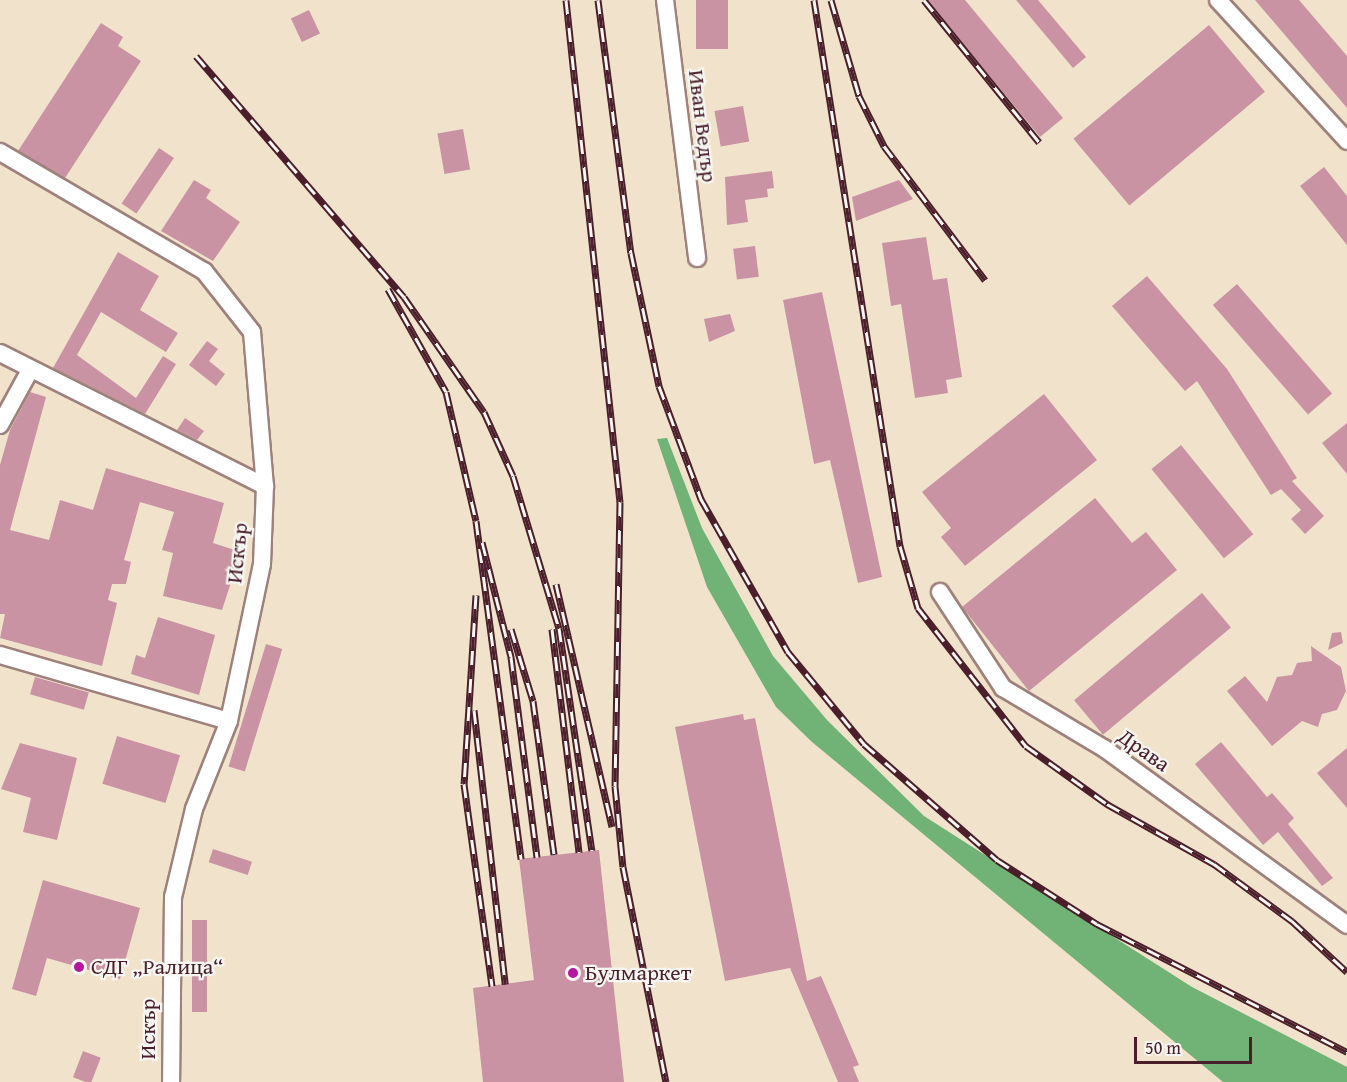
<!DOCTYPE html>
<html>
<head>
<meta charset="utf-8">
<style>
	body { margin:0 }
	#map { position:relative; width:1347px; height:1082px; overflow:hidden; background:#f1e3cb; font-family:"Gentium Book Plus",serif }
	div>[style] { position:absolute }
	.forest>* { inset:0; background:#71b377 }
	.building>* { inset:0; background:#ca93a4; transform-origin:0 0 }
	.roads { filter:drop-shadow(2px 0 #9e817b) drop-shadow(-2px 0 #9e817b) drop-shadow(0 2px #9e817b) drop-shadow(0 -2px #9e817b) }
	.minor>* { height:16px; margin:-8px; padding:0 8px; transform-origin:8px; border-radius:8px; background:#fff }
	.rail>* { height:7px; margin-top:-3.5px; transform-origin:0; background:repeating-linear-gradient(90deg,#f6f6f2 0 14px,#4a1f2b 0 28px); box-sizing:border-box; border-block:2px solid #4a1f2b }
	.dots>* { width:16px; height:16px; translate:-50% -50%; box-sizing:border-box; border:3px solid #f6f6f2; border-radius:50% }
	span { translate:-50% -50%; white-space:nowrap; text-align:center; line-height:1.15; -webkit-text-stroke:4.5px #f6f6f2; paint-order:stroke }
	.street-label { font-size:22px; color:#4a1f2b }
	.poi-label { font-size:22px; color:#4a1f2b }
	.left { translate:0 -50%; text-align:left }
	.scale { position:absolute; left:1134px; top:1037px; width:118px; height:27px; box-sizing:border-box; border:3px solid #4a1f2b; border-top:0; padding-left:8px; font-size:18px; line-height:21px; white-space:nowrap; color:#4a1f2b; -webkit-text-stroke:4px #f6f6f2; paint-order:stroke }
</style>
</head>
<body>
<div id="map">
	<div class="forest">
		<i style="clip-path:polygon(667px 438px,702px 528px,773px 656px,827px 720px,924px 816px,1192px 987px,1347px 1067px,1347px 1082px,1223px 1082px,812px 742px,776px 707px,707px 587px,657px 439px)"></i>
	</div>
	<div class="building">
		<i style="left:696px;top:0;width:32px;height:49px"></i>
		<i style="clip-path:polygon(927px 0,965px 0,1063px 118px,1040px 137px)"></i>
		<i style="clip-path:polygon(1016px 0,1038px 0,1086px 57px,1073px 68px)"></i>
		<i style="clip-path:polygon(1255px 0,1299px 0,1347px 56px,1347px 108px)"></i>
		<i style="left:309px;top:10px;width:26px;height:20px;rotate:65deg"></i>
		<i style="clip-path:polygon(101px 23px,123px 37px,118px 46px,141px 61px,65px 178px,18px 151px)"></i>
		<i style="left:1209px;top:25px;width:87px;height:177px;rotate:50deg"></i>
		<i style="left:743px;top:106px;width:36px;height:29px;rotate:80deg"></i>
		<i style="left:463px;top:129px;width:41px;height:26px;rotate:80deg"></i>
		<i style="left:159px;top:148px;width:18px;height:67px;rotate:34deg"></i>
		<i style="clip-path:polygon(1324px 167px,1347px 196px,1347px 245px,1300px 186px)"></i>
		<i style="clip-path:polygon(772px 171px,774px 188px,767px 189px,768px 197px,745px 200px,748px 222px,727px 225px,725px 177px)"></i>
		<i style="clip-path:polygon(194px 180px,211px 190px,206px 198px,240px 222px,213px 261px,161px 231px)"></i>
		<i style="clip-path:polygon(899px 180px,913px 199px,856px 221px,852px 197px)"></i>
		<i style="clip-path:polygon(926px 237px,933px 280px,947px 278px,962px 377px,946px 380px,948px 393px,915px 398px,901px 304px,891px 306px,882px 243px)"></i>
		<i style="left:755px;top:246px;width:31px;height:22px;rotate:83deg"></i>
		<i style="clip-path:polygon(118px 252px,159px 276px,140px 310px,178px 333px,166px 352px,101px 312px,77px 355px,136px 398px,163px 356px,176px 364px,145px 414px,53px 368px)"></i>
		<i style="clip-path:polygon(1147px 276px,1227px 369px,1297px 478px,1292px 481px,1324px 516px,1305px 534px,1291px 519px,1301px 510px,1281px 489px,1271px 495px,1197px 381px,1185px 391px,1112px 306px)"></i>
		<i style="left:1237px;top:284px;width:145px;height:32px;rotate:49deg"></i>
		<i style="clip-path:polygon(822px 292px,882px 577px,858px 583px,830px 460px,814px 464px,783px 300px)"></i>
		<i style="clip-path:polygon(730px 314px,735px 331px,709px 342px,704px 319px)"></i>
		<i style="clip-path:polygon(207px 341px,218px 349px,209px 361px,225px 374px,216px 386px,189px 365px)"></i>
		<i style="clip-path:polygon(30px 392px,46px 397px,10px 530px,49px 540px,60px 500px,93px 510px,106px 468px,224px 503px,213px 543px,241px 552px,222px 610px,163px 596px,173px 553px,162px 550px,174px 512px,140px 502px,124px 560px,131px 562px,126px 584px,112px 584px,108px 600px,117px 603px,102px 666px,0 638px,5px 614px,0 614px,0 465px,10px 430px)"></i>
		<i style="clip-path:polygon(1044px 394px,1097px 460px,965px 566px,941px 537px,951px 528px,922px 492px)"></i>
		<i style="clip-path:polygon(185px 418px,204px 431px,197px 440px,177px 430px)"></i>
		<i style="clip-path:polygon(1347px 423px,1347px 474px,1322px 443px)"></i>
		<i style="left:1181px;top:445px;width:115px;height:38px;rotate:51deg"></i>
		<i style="clip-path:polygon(1095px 498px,1132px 543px,1146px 532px,1177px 570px,1029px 691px,962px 607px)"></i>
		<i style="left:1202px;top:593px;width:45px;height:167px;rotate:50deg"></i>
		<i style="clip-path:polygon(158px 617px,215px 635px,199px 695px,131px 674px,136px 655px,145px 658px)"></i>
		<i style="clip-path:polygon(1341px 632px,1343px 643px,1328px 650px,1332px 633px)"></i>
		<i style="left:266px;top:644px;width:17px;height:128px;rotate:17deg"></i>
		<i style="clip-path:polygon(1311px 646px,1341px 667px,1346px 691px,1337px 710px,1322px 714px,1318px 727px,1302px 721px,1272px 746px,1227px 691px,1245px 676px,1267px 702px,1277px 677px,1292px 675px,1297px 663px,1312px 661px)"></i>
		<i style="left:35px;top:677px;width:56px;height:18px;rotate:16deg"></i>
		<i style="clip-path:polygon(743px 714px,744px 720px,755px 718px,807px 981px,821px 976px,859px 1065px,853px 1067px,859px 1082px,838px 1082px,790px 968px,725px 981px,675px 727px)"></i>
		<i style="left:117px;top:736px;width:66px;height:50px;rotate:17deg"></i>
		<i style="clip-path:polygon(1221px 742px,1267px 797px,1272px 793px,1294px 818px,1288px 824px,1333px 878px,1322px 886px,1278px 832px,1263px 845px,1195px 764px)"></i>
		<i style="clip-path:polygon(20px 743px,77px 758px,57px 840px,23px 832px,31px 798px,1px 789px)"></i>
		<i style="clip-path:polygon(1347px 748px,1347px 808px,1317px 773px)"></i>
		<i style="left:213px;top:849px;width:41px;height:14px;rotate:18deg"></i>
		<i style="clip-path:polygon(599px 850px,624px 1082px,483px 1082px,473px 988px,534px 980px,519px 859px)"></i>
		<i style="clip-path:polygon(43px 880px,140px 908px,120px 979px,47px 958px,36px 996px,12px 989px)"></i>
		<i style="left:192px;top:920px;width:15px;height:92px"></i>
		<i style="left:83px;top:1051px;width:19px;height:28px;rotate:21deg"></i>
	</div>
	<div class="roads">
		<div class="minor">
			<i style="left:665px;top:0;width:260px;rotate:82.9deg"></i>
			<i style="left:1218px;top:0;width:191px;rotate:47.5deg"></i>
			<i style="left:0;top:152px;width:236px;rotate:30.3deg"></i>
			<i style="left:204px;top:271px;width:78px;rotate:51.8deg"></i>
			<i style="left:252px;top:332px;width:155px;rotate:85.2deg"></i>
			<i style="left:265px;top:486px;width:78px;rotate:92.2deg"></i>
			<i style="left:262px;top:564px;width:160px;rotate:101.9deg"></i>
			<i style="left:229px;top:721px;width:95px;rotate:111.7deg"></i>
			<i style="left:194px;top:809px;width:90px;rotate:103.4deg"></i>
			<i style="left:173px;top:897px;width:185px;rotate:90.6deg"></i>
			<i style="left:0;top:353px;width:297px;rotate:26.7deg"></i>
			<i style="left:0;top:425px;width:60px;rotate:-61.3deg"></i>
			<i style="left:940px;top:592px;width:115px;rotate:56.7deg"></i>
			<i style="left:1003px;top:688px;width:119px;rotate:30.9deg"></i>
			<i style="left:1105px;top:749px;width:299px;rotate:36deg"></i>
			<i style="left:0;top:655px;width:238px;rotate:16.1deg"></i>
		</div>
	</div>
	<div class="rail">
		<i style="left:566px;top:0;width:505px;rotate:83.86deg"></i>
		<i style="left:620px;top:502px;width:284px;rotate:91deg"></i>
		<i style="left:615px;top:786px;width:81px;rotate:84.4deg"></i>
		<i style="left:623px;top:867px;width:219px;rotate:78.7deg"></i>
		<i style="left:598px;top:0;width:255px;rotate:82.6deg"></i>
		<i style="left:631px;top:253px;width:136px;rotate:78.1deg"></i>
		<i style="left:659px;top:386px;width:121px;rotate:69.6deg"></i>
		<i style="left:701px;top:499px;width:176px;rotate:60.4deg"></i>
		<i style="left:788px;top:652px;width:119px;rotate:50.4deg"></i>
		<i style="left:864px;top:744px;width:176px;rotate:41.1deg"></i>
		<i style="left:997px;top:860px;width:119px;rotate:32.6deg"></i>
		<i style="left:1097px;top:924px;width:281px;rotate:27.1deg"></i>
		<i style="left:814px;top:0;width:553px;rotate:81.05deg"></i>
		<i style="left:900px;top:546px;width:65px;rotate:73.8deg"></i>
		<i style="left:918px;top:608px;width:175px;rotate:52deg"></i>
		<i style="left:1026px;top:746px;width:100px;rotate:35.6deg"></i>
		<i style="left:1107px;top:804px;width:123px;rotate:29.3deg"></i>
		<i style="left:1214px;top:864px;width:97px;rotate:36.2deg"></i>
		<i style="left:1292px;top:921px;width:75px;rotate:42.8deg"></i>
		<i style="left:831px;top:0;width:100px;rotate:73.7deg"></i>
		<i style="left:859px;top:96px;width:56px;rotate:63.4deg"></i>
		<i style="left:884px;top:146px;width:168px;rotate:53deg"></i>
		<i style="left:924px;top:0;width:183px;rotate:51deg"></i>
		<i style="left:196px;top:56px;width:318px;rotate:49.2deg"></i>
		<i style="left:404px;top:297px;width:140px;rotate:55.2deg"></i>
		<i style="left:484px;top:412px;width:70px;rotate:65.6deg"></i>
		<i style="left:513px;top:476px;width:159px;rotate:73.2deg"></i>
		<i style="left:559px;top:628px;width:225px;rotate:81.6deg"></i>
		<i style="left:388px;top:289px;width:118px;rotate:60.6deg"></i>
		<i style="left:446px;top:392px;width:132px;rotate:76.9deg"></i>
		<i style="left:476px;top:521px;width:341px;rotate:82.4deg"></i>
		<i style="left:482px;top:542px;width:119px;rotate:75.8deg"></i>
		<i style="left:511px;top:657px;width:202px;rotate:82.6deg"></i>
		<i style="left:556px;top:584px;width:249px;rotate:77deg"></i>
		<i style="left:476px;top:595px;width:189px;rotate:93.6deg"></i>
		<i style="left:464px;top:784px;width:204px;rotate:82.1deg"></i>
		<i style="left:511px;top:629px;width:75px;rotate:73deg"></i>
		<i style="left:533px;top:701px;width:155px;rotate:82.2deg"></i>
		<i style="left:552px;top:629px;width:225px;rotate:83.1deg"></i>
		<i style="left:474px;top:710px;width:276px;rotate:83.5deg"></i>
	</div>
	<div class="dots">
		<i style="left:79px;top:967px;background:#b5179e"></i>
		<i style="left:573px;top:973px;background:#b5179e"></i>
	</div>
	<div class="street-label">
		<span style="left:703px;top:126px;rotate:83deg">Иван Ведър</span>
		<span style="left:237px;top:553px;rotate:-84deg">Искър</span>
		<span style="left:1144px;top:750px;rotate:35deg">Драва</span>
		<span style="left:148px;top:1029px;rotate:-90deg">Искър</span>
	</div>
	<div class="poi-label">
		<span class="left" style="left:91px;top:967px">СДГ „Ралица“</span>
		<span class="left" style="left:585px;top:973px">Булмаркет</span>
	</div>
	<div class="scale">50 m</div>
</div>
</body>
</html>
